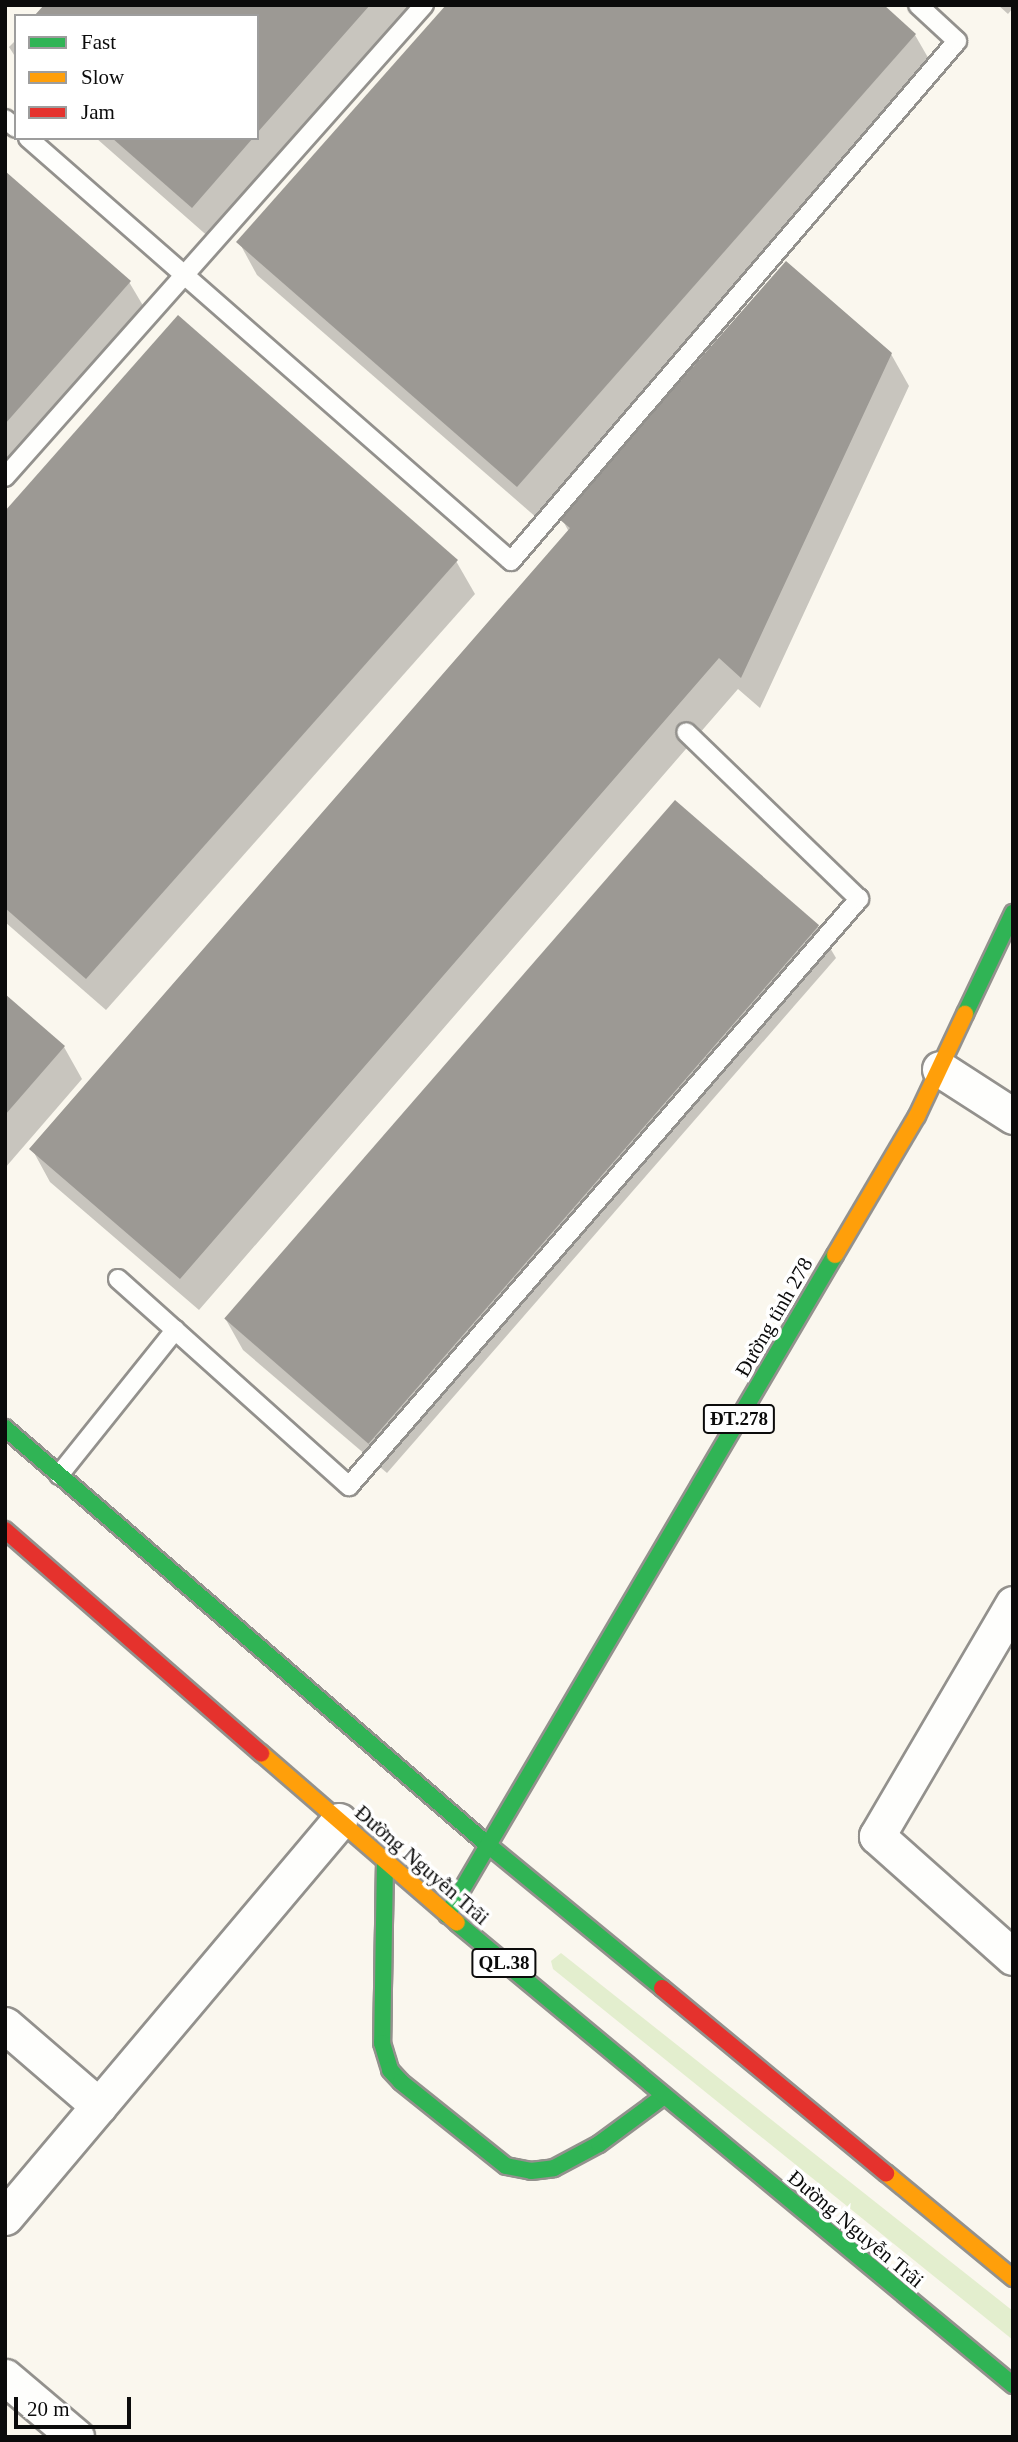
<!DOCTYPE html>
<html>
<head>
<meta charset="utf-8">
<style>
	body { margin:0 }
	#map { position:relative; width:1018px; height:2442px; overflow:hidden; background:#faf7ee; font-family:"Times New Roman",serif }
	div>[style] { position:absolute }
	.green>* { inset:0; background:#e3eece }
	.shadow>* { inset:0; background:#0003 }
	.building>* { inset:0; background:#9c9994; transform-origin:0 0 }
	.roads { filter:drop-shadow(2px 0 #93918d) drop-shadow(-2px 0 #93918d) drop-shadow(0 2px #93918d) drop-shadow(0 -2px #93918d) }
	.lane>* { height:18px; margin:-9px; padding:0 9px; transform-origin:9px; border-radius:9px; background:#fefefc }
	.street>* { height:35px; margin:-17.5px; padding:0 17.5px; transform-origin:17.5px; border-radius:17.5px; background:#fefefc }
	.fast>* { height:16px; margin:-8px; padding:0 8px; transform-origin:8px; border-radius:8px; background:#30b455 }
	.slow>* { height:16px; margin:-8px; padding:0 8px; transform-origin:8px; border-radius:8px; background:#ff9f0a }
	.jam>* { height:16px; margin:-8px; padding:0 8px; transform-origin:8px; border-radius:8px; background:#e5322d }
	span { translate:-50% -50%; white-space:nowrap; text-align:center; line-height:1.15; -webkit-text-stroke:7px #fff; paint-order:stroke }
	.shield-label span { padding:2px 5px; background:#fff; border:2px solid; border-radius:5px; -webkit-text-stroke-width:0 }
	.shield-label { font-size:19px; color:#0b0b0b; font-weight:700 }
	.street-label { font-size:21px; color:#0b0b0b }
	.frame { position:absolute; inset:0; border:7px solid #0b0b0b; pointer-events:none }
	.legend { position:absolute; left:14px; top:14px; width:245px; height:126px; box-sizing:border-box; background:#fff; border:2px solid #9d9d9d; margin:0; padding:9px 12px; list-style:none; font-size:21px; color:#0b0b0b }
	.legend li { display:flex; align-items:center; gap:14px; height:35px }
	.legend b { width:35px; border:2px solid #9d9d9d }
	.scale { position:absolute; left:14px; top:2397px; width:117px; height:32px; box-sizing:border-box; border:4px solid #0b0b0b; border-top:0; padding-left:9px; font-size:21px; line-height:24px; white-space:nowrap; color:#0b0b0b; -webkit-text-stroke:5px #fff; paint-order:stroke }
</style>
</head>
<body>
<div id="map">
	<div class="green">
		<i style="clip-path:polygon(561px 1953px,1013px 2311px,1013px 2340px,553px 1969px,551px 1961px)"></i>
	</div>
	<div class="shadow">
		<i style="clip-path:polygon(46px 5px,416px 5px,211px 239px,96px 138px,257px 138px,257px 16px)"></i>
		<i style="clip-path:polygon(881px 5px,915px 35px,934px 68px,537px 518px,257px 275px,239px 242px)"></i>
		<i style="clip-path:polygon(998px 5px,1013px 5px,1013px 8px,1008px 14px)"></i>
		<i style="clip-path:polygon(16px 40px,16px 58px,9px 47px)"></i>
		<i style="clip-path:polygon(5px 174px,129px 282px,148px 314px,5px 477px)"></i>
		<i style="clip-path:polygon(891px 354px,909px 386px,760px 708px,738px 689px,199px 1310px,50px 1182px,32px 1149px,569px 532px,562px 519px)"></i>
		<i style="clip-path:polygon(5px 514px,456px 561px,475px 594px,106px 1010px,5px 922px)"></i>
		<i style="clip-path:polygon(817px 926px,836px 958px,387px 1473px,243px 1350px,225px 1318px)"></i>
		<i style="clip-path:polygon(5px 996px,64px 1047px,82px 1079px,5px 1168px)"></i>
	</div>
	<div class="building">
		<i style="clip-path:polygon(44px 5px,370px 5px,257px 133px,257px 16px,34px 16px)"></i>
		<i style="clip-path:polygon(446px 5px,884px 5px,916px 34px,517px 487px,236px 242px)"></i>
		<i style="clip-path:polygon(112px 138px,253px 138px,192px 208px)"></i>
		<i style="clip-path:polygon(5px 171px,131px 281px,5px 424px)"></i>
		<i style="clip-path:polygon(786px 261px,892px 353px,741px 678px,719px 658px,180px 1279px,29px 1149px,570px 528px,559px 519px)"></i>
		<i style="clip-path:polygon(178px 315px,458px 560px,86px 979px,5px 908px,5px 511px)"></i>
		<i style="left:675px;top:800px;width:191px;height:687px;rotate:41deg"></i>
		<i style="clip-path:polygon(5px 994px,65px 1046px,5px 1115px)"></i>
	</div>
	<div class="roads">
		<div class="lane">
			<i style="left:5px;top:119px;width:14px;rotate:39deg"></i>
			<i style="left:28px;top:138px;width:642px;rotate:41.21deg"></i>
			<i style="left:511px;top:561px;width:685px;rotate:-49.38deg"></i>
			<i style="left:957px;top:41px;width:53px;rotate:-137.3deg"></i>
			<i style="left:5px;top:477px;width:631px;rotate:-48.4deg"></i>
			<i style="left:118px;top:1279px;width:76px;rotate:41.8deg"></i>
			<i style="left:59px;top:1475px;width:186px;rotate:-51.3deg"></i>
			<i style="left:175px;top:1330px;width:234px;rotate:41.9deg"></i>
			<i style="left:349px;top:1486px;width:778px;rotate:-49.02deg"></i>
			<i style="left:859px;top:899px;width:240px;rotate:-136deg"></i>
		</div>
		<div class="street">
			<i style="left:940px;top:1069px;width:87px;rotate:32.8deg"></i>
			<i style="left:1013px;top:1604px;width:269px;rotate:120.4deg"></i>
			<i style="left:877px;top:1836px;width:182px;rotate:41.7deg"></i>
			<i style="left:5px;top:2025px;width:124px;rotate:40.8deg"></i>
			<i style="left:5px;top:2217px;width:518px;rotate:-49.85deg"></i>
			<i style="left:5px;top:2377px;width:93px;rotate:40.2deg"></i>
		</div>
		<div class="fast">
			<i style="left:965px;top:1014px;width:112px;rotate:-64.6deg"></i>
			<i style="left:5px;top:1428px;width:638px;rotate:40.81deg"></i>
			<i style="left:488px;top:1845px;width:225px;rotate:39.4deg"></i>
			<i style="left:385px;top:1861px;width:182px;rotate:90.9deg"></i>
			<i style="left:382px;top:2043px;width:28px;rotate:73deg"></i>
			<i style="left:390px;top:2070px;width:16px;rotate:47deg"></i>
			<i style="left:401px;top:2082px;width:134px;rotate:38.7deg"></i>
			<i style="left:506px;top:2166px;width:25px;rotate:11deg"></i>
			<i style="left:531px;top:2171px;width:23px;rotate:-7deg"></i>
			<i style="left:554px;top:2168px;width:51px;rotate:-28.1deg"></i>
			<i style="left:599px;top:2144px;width:81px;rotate:-36.4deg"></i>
			<i style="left:447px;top:1915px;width:766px;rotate:-59.55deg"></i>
			<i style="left:457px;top:1923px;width:723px;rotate:39.72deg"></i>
		</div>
		<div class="slow">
			<i style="left:835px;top:1255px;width:161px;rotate:-59.5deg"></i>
			<i style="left:917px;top:1116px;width:113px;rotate:-64.8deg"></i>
			<i style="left:261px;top:1753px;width:259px;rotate:40.9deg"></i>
			<i style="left:886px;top:2173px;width:165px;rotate:39.6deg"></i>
		</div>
		<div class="jam">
			<i style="left:5px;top:1530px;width:340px;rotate:41.1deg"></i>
			<i style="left:662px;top:1988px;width:291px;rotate:39.6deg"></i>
		</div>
	</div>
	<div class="shield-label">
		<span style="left:739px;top:1419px">ĐT.278</span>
		<span style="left:504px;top:1963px">QL.38</span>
	</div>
	<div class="street-label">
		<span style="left:774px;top:1317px;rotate:-60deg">Đường tỉnh 278</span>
		<span style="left:422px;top:1865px;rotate:41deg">Đường Nguyễn Trãi</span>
		<span style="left:856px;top:2229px;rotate:40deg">Đường Nguyễn Trãi</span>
	</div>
	<div class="frame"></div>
	<ul class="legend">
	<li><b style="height:9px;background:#30b455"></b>Fast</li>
	<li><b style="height:9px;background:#ff9f0a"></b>Slow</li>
	<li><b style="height:9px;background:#e5322d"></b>Jam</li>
	</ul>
	<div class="scale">20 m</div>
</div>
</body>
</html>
